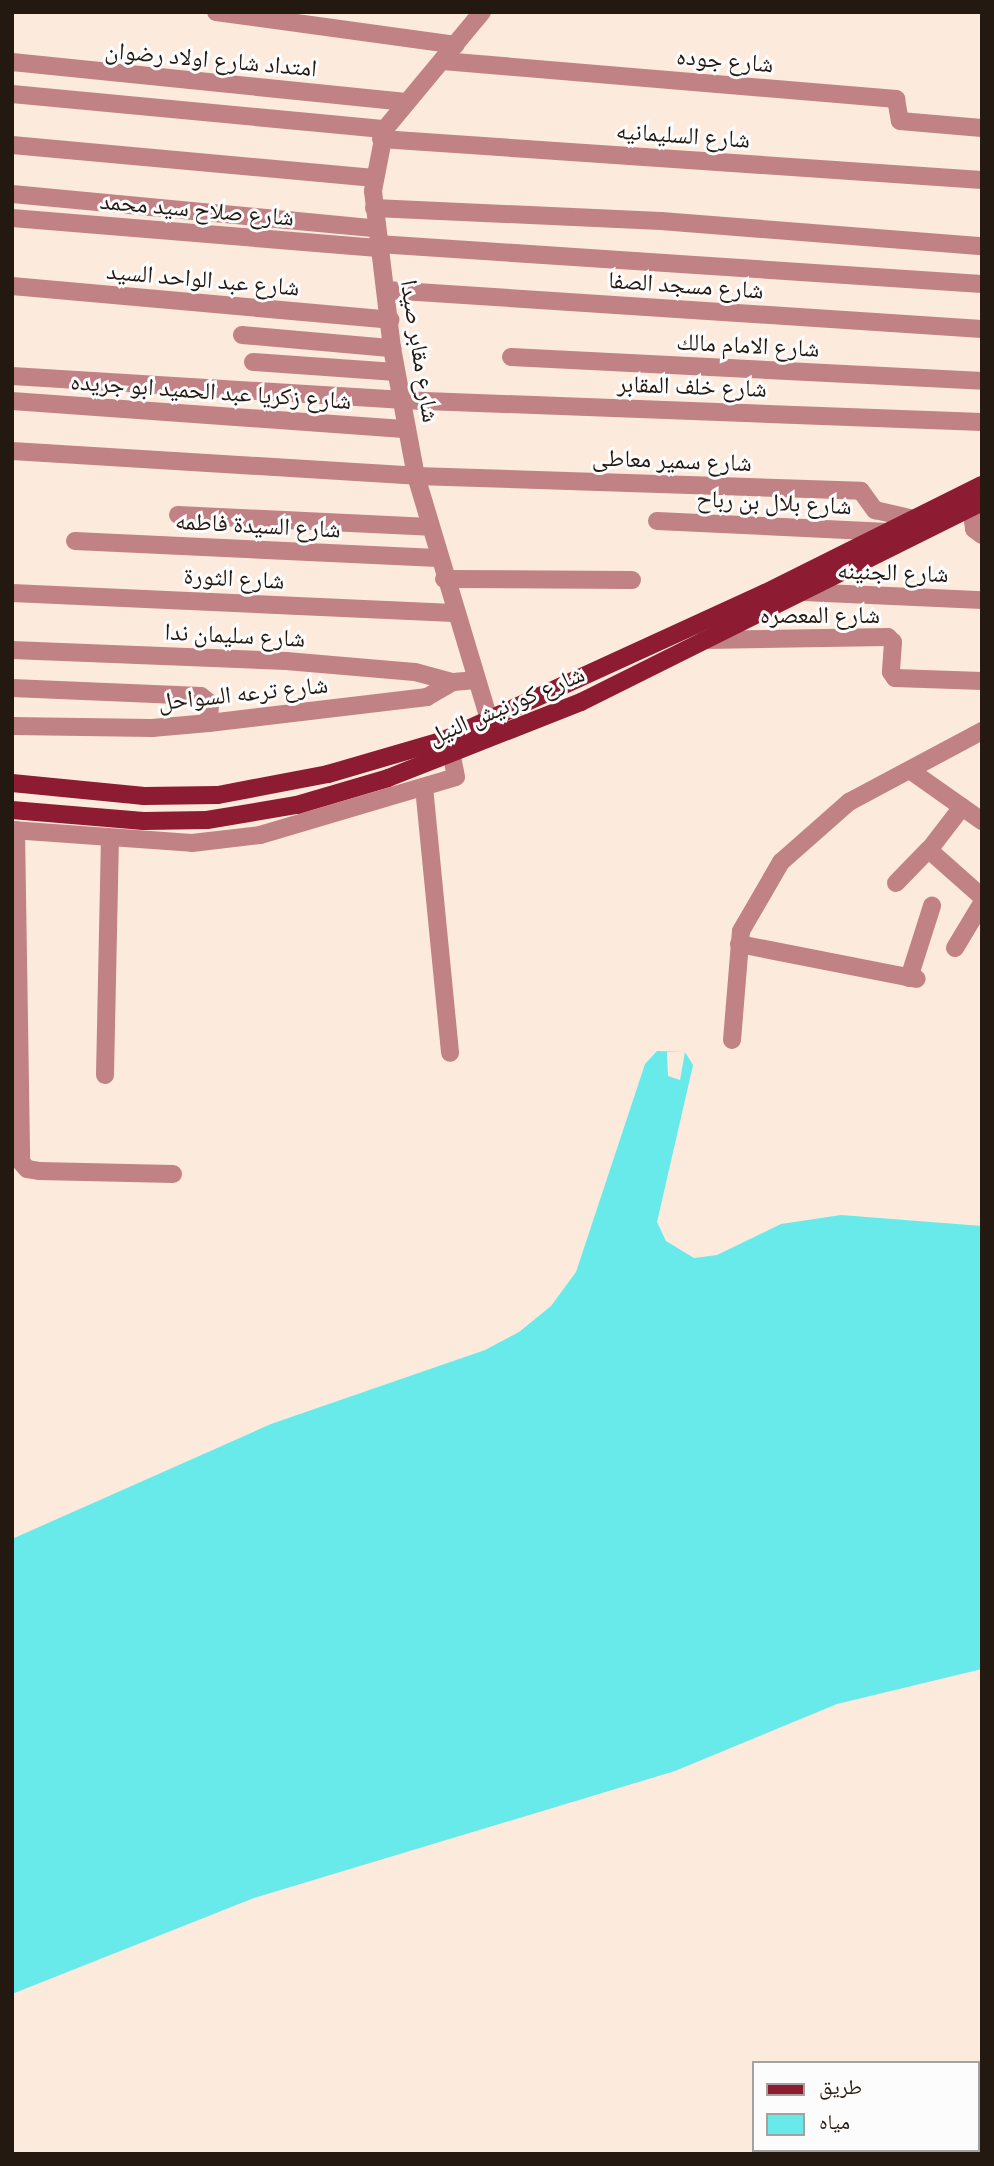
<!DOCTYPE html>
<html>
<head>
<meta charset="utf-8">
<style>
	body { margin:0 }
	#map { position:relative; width:994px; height:2166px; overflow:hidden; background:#fcebdc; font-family:"Archivo Narrow","Noto Naskh Arabic",sans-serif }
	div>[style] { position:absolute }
	.water>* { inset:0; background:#68eaeb }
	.pier>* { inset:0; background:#fcebdc }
	.minor>* { height:18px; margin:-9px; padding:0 9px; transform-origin:9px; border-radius:9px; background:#c18286 }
	.major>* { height:18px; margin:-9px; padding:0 9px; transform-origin:9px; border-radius:9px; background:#8d1b32 }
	span { translate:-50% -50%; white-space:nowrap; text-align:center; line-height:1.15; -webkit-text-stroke:6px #fcfcfc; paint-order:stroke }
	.street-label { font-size:24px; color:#231910 }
	.frame { position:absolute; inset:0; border:14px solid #231910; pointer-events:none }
	.legend { position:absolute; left:752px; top:2061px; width:228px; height:91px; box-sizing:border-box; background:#fcfcfc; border:2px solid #a5a19e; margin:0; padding:9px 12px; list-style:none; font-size:21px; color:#231910 }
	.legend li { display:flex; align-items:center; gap:14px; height:35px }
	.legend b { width:35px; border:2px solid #a5a19e }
</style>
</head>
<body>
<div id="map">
	<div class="water">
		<i style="clip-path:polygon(657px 1051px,685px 1052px,693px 1065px,657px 1222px,666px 1241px,694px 1258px,717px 1255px,781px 1224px,841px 1215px,982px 1226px,982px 1669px,837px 1704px,675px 1771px,254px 1898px,12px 1994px,12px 1539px,271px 1424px,485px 1350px,519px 1332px,551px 1306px,576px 1272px,645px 1064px)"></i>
	</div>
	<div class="pier">
		<i style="clip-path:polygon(667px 1052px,685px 1052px,680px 1080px,668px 1076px)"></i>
	</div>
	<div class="minor">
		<i style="left:216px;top:12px;width:242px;rotate:7.8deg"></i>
		<i style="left:482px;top:12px;width:152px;rotate:129.7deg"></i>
		<i style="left:385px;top:129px;width:63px;rotate:101deg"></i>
		<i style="left:373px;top:191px;width:158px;rotate:83.1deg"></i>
		<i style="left:392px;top:348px;width:130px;rotate:79.4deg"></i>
		<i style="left:416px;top:476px;width:257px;rotate:73.3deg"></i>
		<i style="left:443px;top:61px;width:455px;rotate:4.8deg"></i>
		<i style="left:896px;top:99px;width:22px;rotate:80deg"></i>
		<i style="left:900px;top:121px;width:82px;rotate:4.9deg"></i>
		<i style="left:12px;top:62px;width:396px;rotate:5.8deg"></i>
		<i style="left:12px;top:94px;width:375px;rotate:5.4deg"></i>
		<i style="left:381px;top:139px;width:602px;rotate:3.9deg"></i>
		<i style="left:12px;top:145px;width:364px;rotate:5.2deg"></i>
		<i style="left:12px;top:194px;width:365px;rotate:5.4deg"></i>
		<i style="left:374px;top:208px;width:287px;rotate:2.6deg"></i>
		<i style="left:661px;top:221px;width:322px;rotate:4.5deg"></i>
		<i style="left:12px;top:218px;width:367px;rotate:4.7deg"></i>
		<i style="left:378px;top:244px;width:605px;rotate:3.79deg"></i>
		<i style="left:12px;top:286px;width:380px;rotate:5.1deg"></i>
		<i style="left:386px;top:290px;width:597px;rotate:3.74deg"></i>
		<i style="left:242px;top:335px;width:151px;rotate:5deg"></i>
		<i style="left:511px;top:357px;width:472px;rotate:2.9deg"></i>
		<i style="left:253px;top:362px;width:143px;rotate:4deg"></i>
		<i style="left:12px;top:376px;width:389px;rotate:3.5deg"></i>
		<i style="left:400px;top:400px;width:582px;rotate:2.16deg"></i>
		<i style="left:12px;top:401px;width:396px;rotate:4.1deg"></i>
		<i style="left:12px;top:451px;width:405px;rotate:3.5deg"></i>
		<i style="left:416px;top:476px;width:445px;rotate:1.9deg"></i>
		<i style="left:861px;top:491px;width:24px;rotate:54deg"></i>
		<i style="left:875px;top:510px;width:40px;rotate:13deg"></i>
		<i style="left:971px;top:507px;width:22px;rotate:82deg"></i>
		<i style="left:974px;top:529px;width:10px;rotate:37deg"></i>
		<i style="left:178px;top:515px;width:252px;rotate:2.7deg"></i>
		<i style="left:657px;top:521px;width:232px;rotate:2.7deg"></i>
		<i style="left:75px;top:541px;width:363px;rotate:2.7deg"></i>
		<i style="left:444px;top:579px;width:188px;rotate:0.3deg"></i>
		<i style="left:803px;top:592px;width:179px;rotate:2.6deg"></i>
		<i style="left:12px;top:593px;width:442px;rotate:2.6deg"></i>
		<i style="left:704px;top:640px;width:184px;rotate:-0.9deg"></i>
		<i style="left:888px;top:637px;width:7px;rotate:45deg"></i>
		<i style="left:893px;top:642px;width:30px;rotate:94deg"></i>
		<i style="left:891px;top:672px;width:7px;rotate:56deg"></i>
		<i style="left:895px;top:678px;width:87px;rotate:2deg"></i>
		<i style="left:12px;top:650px;width:274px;rotate:2.3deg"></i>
		<i style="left:286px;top:661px;width:129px;rotate:4.9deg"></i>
		<i style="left:415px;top:672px;width:39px;rotate:15deg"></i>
		<i style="left:12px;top:688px;width:189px;rotate:2.4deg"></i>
		<i style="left:201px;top:696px;width:11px;rotate:38deg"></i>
		<i style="left:210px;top:703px;width:20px;rotate:93deg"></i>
		<i style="left:12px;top:726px;width:140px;rotate:0.8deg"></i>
		<i style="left:152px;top:728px;width:57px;rotate:-5deg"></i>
		<i style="left:209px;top:723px;width:220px;rotate:-6.8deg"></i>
		<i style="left:427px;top:697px;width:30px;rotate:-30deg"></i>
		<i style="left:453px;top:682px;width:21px;rotate:-5deg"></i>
		<i style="left:911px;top:771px;width:87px;rotate:35.2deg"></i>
		<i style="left:424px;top:787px;width:267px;rotate:84.4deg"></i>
		<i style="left:962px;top:807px;width:54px;rotate:127.5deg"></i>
		<i style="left:929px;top:850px;width:71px;rotate:41.6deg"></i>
		<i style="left:12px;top:830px;width:180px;rotate:4.1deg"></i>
		<i style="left:192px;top:843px;width:68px;rotate:-6.7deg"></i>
		<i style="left:260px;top:835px;width:204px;rotate:-16.5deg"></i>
		<i style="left:456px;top:777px;width:21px;rotate:-101deg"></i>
		<i style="left:16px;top:830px;width:332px;rotate:89.1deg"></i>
		<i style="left:21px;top:1162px;width:9px;rotate:49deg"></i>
		<i style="left:27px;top:1169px;width:12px;rotate:9deg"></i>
		<i style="left:39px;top:1171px;width:134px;rotate:1.3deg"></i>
		<i style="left:896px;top:883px;width:47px;rotate:-45.9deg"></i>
		<i style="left:739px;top:944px;width:181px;rotate:11.1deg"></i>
		<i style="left:955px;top:948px;width:52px;rotate:-59deg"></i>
		<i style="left:909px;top:978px;width:76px;rotate:-72.3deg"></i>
		<i style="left:732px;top:1040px;width:109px;rotate:-85.3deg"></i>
		<i style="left:741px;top:931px;width:80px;rotate:-59.9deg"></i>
		<i style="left:781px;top:862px;width:91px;rotate:-41.4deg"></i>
		<i style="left:849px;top:802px;width:151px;rotate:-28.1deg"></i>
		<i style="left:105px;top:1075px;width:237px;rotate:-88.8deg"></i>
	</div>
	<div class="major">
		<i style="left:12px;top:783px;width:133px;rotate:5.6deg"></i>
		<i style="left:144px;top:796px;width:74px;rotate:-0.8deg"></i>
		<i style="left:218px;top:795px;width:112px;rotate:-10.8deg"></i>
		<i style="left:328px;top:774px;width:121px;rotate:-16.3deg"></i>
		<i style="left:444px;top:740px;width:353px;rotate:-24.6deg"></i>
		<i style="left:765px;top:593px;width:242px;rotate:-26.5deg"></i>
		<i style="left:12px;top:810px;width:132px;rotate:4.8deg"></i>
		<i style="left:144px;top:821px;width:63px;rotate:-0.9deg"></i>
		<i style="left:207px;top:820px;width:91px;rotate:-9.5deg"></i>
		<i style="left:297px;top:805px;width:95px;rotate:-16.5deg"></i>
		<i style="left:388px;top:778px;width:207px;rotate:-21.5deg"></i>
		<i style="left:581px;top:702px;width:448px;rotate:-26.5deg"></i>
	</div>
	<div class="street-label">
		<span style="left:211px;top:59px;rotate:5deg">امتداد شارع اولاد رضوان</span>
		<span style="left:725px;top:60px;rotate:5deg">شارع جوده</span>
		<span style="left:683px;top:135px;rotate:4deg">شارع السليمانيه</span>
		<span style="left:197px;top:209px;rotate:5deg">شارع صلاح سيد محمد</span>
		<span style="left:203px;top:279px;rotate:5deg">شارع عبد الواحد السيد</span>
		<span style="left:686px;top:285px;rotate:4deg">شارع مسجد الصفا</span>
		<span style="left:748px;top:345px;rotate:3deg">شارع الامام مالك</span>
		<span style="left:420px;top:351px;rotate:81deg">شارع مقابر صيدا</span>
		<span style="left:692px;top:386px;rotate:2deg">شارع خلف المقابر</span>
		<span style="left:211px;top:391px;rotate:4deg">شارع زكريا عبد الحميد ابو جريده</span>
		<span style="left:672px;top:460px;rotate:2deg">شارع سمير معاطى</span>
		<span style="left:774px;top:502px;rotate:3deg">شارع بلال بن رباح</span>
		<span style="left:258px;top:525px;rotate:3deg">شارع السيدة فاطمه</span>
		<span style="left:893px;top:572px;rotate:2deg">شارع الجنينه</span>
		<span style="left:234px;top:578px;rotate:3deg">شارع الثورة</span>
		<span style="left:820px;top:615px">شارع المعصره</span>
		<span style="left:235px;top:635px;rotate:3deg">شارع سليمان ندا</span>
		<span style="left:243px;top:693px;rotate:-6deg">شارع ترعه السواحل</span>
		<span style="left:506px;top:705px;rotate:-23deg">شارع كورنيش النيل</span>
	</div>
	<div class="frame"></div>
	<ul class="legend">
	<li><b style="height:9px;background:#8d1b32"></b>طريق</li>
	<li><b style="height:19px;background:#68eaeb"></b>مياه</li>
	</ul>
</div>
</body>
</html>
